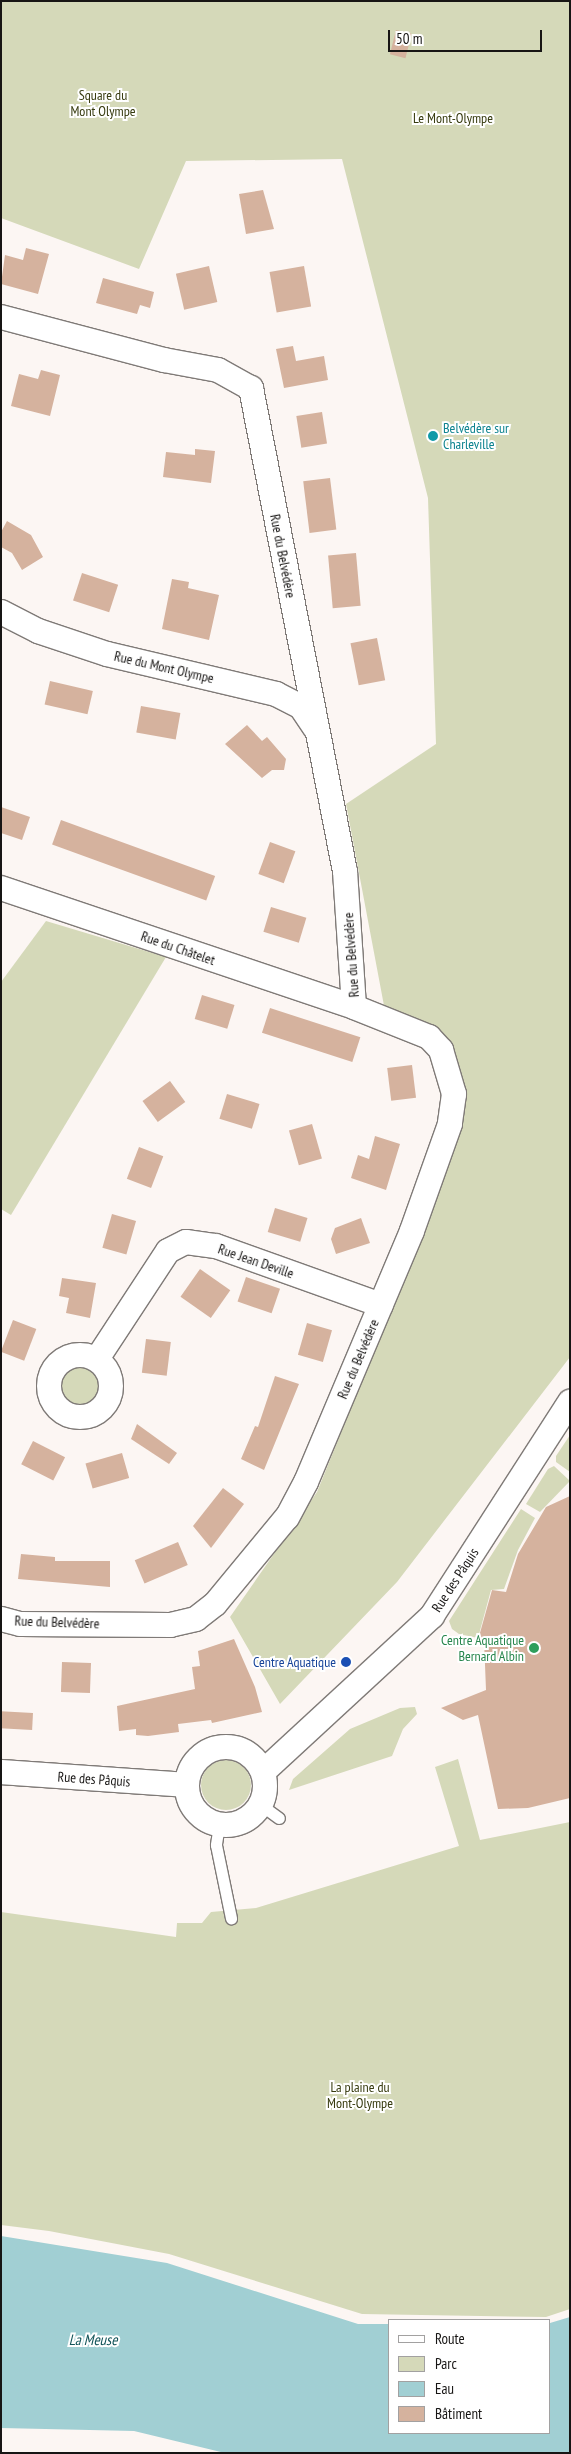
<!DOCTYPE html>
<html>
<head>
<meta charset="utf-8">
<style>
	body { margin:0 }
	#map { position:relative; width:571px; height:2454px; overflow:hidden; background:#fcf6f3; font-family:"PT Sans Narrow",sans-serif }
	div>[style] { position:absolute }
	.green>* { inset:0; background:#d5d9b9 }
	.round { border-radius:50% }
	.water>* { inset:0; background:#a1cfd3 }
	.building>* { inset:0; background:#d5b29e; transform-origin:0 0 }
	.roads { filter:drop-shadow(1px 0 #7f7a77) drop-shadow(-1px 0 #7f7a77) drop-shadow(0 1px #7f7a77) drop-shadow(0 -1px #7f7a77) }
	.service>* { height:11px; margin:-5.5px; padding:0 5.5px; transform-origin:5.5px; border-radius:5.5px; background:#fff }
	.minor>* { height:24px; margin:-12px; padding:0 12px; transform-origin:12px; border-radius:12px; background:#fff }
	.minor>.ring { margin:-12px; padding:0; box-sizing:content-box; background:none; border:24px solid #fff; border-radius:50% }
	.dots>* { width:14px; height:14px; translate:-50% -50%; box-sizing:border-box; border:2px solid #fff; border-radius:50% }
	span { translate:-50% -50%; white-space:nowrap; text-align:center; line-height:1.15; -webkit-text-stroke:4px #fff; paint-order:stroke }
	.park-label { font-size:14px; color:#373b0f }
	.culture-label { font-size:14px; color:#0d838f }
	.left { translate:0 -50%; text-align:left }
	.street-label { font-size:14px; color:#171514 }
	.leisure-label { font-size:14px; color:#27864d }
	.right { translate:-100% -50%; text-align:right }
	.transit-label { font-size:14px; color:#164399 }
	.water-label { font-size:15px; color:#125459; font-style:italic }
	.frame { position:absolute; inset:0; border:2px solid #171514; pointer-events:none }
	.legend { position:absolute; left:388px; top:2319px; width:162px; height:115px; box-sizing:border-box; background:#fff; border:1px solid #a2a1a1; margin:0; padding:6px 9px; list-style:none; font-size:15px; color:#171514 }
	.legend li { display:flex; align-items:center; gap:10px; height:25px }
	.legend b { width:25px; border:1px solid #a2a1a1 }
	.scale { position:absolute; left:388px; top:30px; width:154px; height:22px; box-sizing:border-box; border:2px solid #171514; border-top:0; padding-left:6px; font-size:15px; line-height:18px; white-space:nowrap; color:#171514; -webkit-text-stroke:4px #fff; paint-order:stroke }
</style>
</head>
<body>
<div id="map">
	<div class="green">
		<i style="clip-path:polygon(1px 1px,570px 1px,570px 1357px,397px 1582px,280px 1704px,230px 1617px,317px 1492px,425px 1225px,451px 1045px,385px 1011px,346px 804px,436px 744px,428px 498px,342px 159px,186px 161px,139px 269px,1px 218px)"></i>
		<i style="clip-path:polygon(46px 921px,166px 957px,11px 1215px,1px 1209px,1px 982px)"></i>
		<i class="round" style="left:57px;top:1362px;width:44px;height:44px"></i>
		<i style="clip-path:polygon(570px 1435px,570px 1472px,556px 1462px,556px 1456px)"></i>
		<i style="clip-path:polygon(554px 1466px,570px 1481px,540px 1512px,526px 1504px,548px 1469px)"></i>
		<i style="clip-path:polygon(521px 1509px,535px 1518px,518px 1550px,504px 1589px,491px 1590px,478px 1638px,459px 1634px,452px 1629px,449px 1621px)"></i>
		<i style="clip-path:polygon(415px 1707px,417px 1714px,403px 1729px,392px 1756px,289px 1790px,293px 1779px,350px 1729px,400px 1708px)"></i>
		<i style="clip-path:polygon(458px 1759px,480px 1840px,570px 1822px,570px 2309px,546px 2317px,362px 2314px,169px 2254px,49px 2231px,1px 2225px,1px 1912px,176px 1937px,177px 1923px,202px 1923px,211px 1912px,256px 1908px,459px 1846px,435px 1767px)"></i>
		<i class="round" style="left:201px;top:1760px;width:50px;height:50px"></i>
	</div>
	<div class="water">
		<i style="clip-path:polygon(1px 2236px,167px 2263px,358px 2324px,390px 2324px,390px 2433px,550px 2433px,550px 2323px,570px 2317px,570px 2453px,225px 2453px,134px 2431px,1px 2428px)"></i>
	</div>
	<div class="building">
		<i style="left:396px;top:30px;width:16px;height:25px;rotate:14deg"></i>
		<i style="clip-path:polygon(263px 190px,274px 229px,246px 234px,239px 194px)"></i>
		<i style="clip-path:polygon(26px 248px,49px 254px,38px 294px,1px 284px,5px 255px,23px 260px)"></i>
		<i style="left:209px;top:266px;width:37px;height:34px;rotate:77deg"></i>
		<i style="left:304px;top:266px;width:41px;height:35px;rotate:80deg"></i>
		<i style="clip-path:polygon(103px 278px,154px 292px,150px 308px,140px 305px,137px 314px,96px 303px)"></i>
		<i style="clip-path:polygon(293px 346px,296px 361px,324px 356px,328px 380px,284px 388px,276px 349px)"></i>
		<i style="clip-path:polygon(41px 370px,60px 375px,50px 416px,11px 406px,19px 374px,38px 379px)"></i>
		<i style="left:322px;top:412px;width:32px;height:26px;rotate:81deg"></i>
		<i style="clip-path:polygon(195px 449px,215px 451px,211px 483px,163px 477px,166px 452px,195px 455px)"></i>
		<i style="left:330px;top:478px;width:52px;height:27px;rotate:83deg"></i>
		<i style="clip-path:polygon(7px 521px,31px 535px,43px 557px,22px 570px,12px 553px,1px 547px,1px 532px)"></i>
		<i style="left:356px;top:553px;width:53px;height:28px;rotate:85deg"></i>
		<i style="left:82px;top:573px;width:38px;height:29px;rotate:18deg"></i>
		<i style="clip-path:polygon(172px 579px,189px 582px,188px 588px,219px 595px,209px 640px,162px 629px)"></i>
		<i style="left:377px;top:638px;width:43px;height:27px;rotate:79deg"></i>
		<i style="left:50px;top:681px;width:44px;height:24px;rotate:13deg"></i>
		<i style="left:141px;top:706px;width:40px;height:27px;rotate:10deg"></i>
		<i style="clip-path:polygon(247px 725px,262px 741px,267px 737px,286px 759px,284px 770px,272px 770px,262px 778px,225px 744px)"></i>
		<i style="clip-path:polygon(1px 807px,30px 817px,22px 840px,1px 833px)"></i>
		<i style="left:61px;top:820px;width:164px;height:26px;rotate:20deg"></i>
		<i style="left:270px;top:842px;width:27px;height:34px;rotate:20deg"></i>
		<i style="left:271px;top:907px;width:37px;height:26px;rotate:17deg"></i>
		<i style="left:202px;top:995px;width:34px;height:25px;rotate:17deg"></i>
		<i style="left:270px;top:1008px;width:95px;height:26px;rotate:18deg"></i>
		<i style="left:412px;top:1065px;width:33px;height:25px;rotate:83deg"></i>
		<i style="left:170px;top:1081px;width:26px;height:34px;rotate:54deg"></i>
		<i style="left:227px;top:1094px;width:34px;height:26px;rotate:17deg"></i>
		<i style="left:312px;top:1124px;width:36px;height:24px;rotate:74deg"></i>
		<i style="clip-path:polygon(375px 1136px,400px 1144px,386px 1190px,351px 1178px,358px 1155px,369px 1159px)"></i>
		<i style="left:139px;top:1147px;width:26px;height:34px;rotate:21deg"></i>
		<i style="left:275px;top:1208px;width:34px;height:25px;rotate:17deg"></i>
		<i style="left:112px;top:1214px;width:25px;height:35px;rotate:16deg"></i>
		<i style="clip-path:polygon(361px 1218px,370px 1243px,336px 1254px,331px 1239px,335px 1228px)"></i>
		<i style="left:200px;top:1269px;width:37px;height:34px;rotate:35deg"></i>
		<i style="left:246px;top:1277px;width:36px;height:26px;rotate:19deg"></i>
		<i style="clip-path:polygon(62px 1278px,96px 1283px,90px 1318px,66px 1313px,69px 1298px,59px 1296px)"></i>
		<i style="left:13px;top:1320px;width:25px;height:34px;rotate:21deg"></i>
		<i style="left:307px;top:1323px;width:26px;height:33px;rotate:16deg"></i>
		<i style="left:146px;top:1339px;width:25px;height:34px;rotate:7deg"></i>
		<i style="clip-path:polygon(275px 1376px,299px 1384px,264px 1470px,241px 1459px,255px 1426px,258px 1427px)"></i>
		<i style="clip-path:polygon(137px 1424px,177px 1453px,169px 1464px,131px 1439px)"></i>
		<i style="left:33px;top:1441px;width:36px;height:26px;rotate:27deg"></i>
		<i style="left:122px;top:1453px;width:26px;height:38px;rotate:74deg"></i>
		<i style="clip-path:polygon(223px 1488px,244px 1504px,211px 1548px,193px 1526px)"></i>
		<i style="clip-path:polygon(570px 1496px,570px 1798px,528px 1808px,498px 1809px,478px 1715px,463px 1720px,441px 1708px,486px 1690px,484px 1640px,478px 1640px,492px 1590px,506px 1592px,518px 1554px,546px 1507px)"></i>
		<i style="left:178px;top:1542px;width:25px;height:47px;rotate:67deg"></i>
		<i style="clip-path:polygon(21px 1554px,55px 1557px,55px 1561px,110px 1561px,110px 1587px,18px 1579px)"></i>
		<i style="clip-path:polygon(234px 1639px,255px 1687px,262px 1712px,212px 1723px,211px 1720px,178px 1724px,179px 1732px,148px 1736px,136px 1735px,136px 1729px,119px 1731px,117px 1706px,195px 1689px,192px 1667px,200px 1666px,198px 1651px)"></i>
		<i style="left:62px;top:1662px;width:29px;height:30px;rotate:2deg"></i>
		<i style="left:33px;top:1713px;width:17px;height:32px;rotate:93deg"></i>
	</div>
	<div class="roads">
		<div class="service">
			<i style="left:261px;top:1805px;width:22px;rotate:36deg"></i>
			<i style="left:219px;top:1825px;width:20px;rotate:99deg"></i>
			<i style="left:216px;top:1845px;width:75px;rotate:78.4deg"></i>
		</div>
		<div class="minor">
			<i style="left:1px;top:317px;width:169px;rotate:14.8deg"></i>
			<i style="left:164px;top:360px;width:55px;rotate:10.5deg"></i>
			<i style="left:218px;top:370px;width:38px;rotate:29deg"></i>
			<i style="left:251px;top:388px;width:492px;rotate:79deg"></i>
			<i style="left:345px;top:871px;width:136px;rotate:86.2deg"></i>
			<i style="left:354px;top:1007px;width:81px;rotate:21.8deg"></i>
			<i style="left:429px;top:1037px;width:18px;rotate:47deg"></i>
			<i style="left:441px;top:1050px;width:46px;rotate:73.5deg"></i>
			<i style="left:454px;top:1094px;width:30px;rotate:98deg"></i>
			<i style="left:450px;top:1124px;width:114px;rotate:109.6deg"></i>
			<i style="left:412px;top:1231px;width:272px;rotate:112.9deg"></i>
			<i style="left:306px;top:1482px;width:40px;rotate:118deg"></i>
			<i style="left:287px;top:1517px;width:113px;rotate:129.6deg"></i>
			<i style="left:215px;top:1604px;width:24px;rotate:142deg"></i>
			<i style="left:196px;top:1619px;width:26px;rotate:167deg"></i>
			<i style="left:171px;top:1625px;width:151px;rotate:-179.6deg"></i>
			<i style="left:20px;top:1624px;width:20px;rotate:-165deg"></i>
			<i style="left:1px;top:612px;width:42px;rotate:27.2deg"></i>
			<i style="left:38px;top:631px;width:73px;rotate:18.4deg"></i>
			<i style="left:107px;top:654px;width:174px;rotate:13.3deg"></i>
			<i style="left:276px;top:694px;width:28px;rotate:27deg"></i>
			<i style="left:301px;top:707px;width:25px;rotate:56deg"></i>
			<i style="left:1px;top:888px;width:373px;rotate:18.6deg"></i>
			<i class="ring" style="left:49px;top:1355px;width:38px;height:38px"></i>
			<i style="left:97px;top:1359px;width:129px;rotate:-56.7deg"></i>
			<i style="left:168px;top:1251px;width:20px;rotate:-27deg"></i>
			<i style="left:186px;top:1242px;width:30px;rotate:8deg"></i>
			<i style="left:216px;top:1246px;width:175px;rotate:19.7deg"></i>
			<i class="ring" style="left:187px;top:1747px;width:54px;height:54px"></i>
			<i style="left:1px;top:1772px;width:186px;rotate:4deg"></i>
			<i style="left:263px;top:1772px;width:230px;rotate:-42.7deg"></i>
			<i style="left:432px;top:1616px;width:255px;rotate:-57.2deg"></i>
		</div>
	</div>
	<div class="dots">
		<i style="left:433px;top:436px;background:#0f9aa8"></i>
		<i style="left:534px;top:1648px;background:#2e9e5b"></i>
		<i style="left:346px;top:1662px;background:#1a4fb4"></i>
	</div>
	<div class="park-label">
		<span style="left:103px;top:103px">Square du<br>Mont Olympe</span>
		<span style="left:453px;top:118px">Le Mont-Olympe</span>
		<span style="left:360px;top:2095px">La plaine du<br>Mont-Olympe</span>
	</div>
	<div class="culture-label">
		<span class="left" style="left:443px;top:436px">Belvédère sur<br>Charleville</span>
	</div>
	<div class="street-label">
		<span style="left:283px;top:556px;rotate:79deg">Rue du Belvédère</span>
		<span style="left:164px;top:667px;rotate:13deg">Rue du Mont Olympe</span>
		<span style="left:178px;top:948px;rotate:19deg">Rue du Châtelet</span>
		<span style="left:351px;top:955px;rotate:-94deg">Rue du Belvédère</span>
		<span style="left:256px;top:1261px;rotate:19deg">Rue Jean Deville</span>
		<span style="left:358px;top:1359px;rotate:-67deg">Rue du Belvédère</span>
		<span style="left:455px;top:1580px;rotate:-57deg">Rue des Pâquis</span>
		<span style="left:57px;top:1622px;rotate:2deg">Rue du Belvédère</span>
		<span style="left:94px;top:1779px;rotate:4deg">Rue des Pâquis</span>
	</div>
	<div class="leisure-label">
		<span class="right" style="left:524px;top:1648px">Centre Aquatique<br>Bernard Albin</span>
	</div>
	<div class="transit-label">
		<span class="right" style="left:336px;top:1662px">Centre Aquatique</span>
	</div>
	<div class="water-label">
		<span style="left:93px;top:2340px">La Meuse</span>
	</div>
	<div class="frame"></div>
	<ul class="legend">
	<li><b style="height:6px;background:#fff"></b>Route</li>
	<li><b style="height:14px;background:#d5d9b9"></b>Parc</li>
	<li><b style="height:14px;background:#a1cfd3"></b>Eau</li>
	<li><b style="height:14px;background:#d5b29e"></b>Bâtiment</li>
	</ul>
	<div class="scale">50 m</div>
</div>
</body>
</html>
